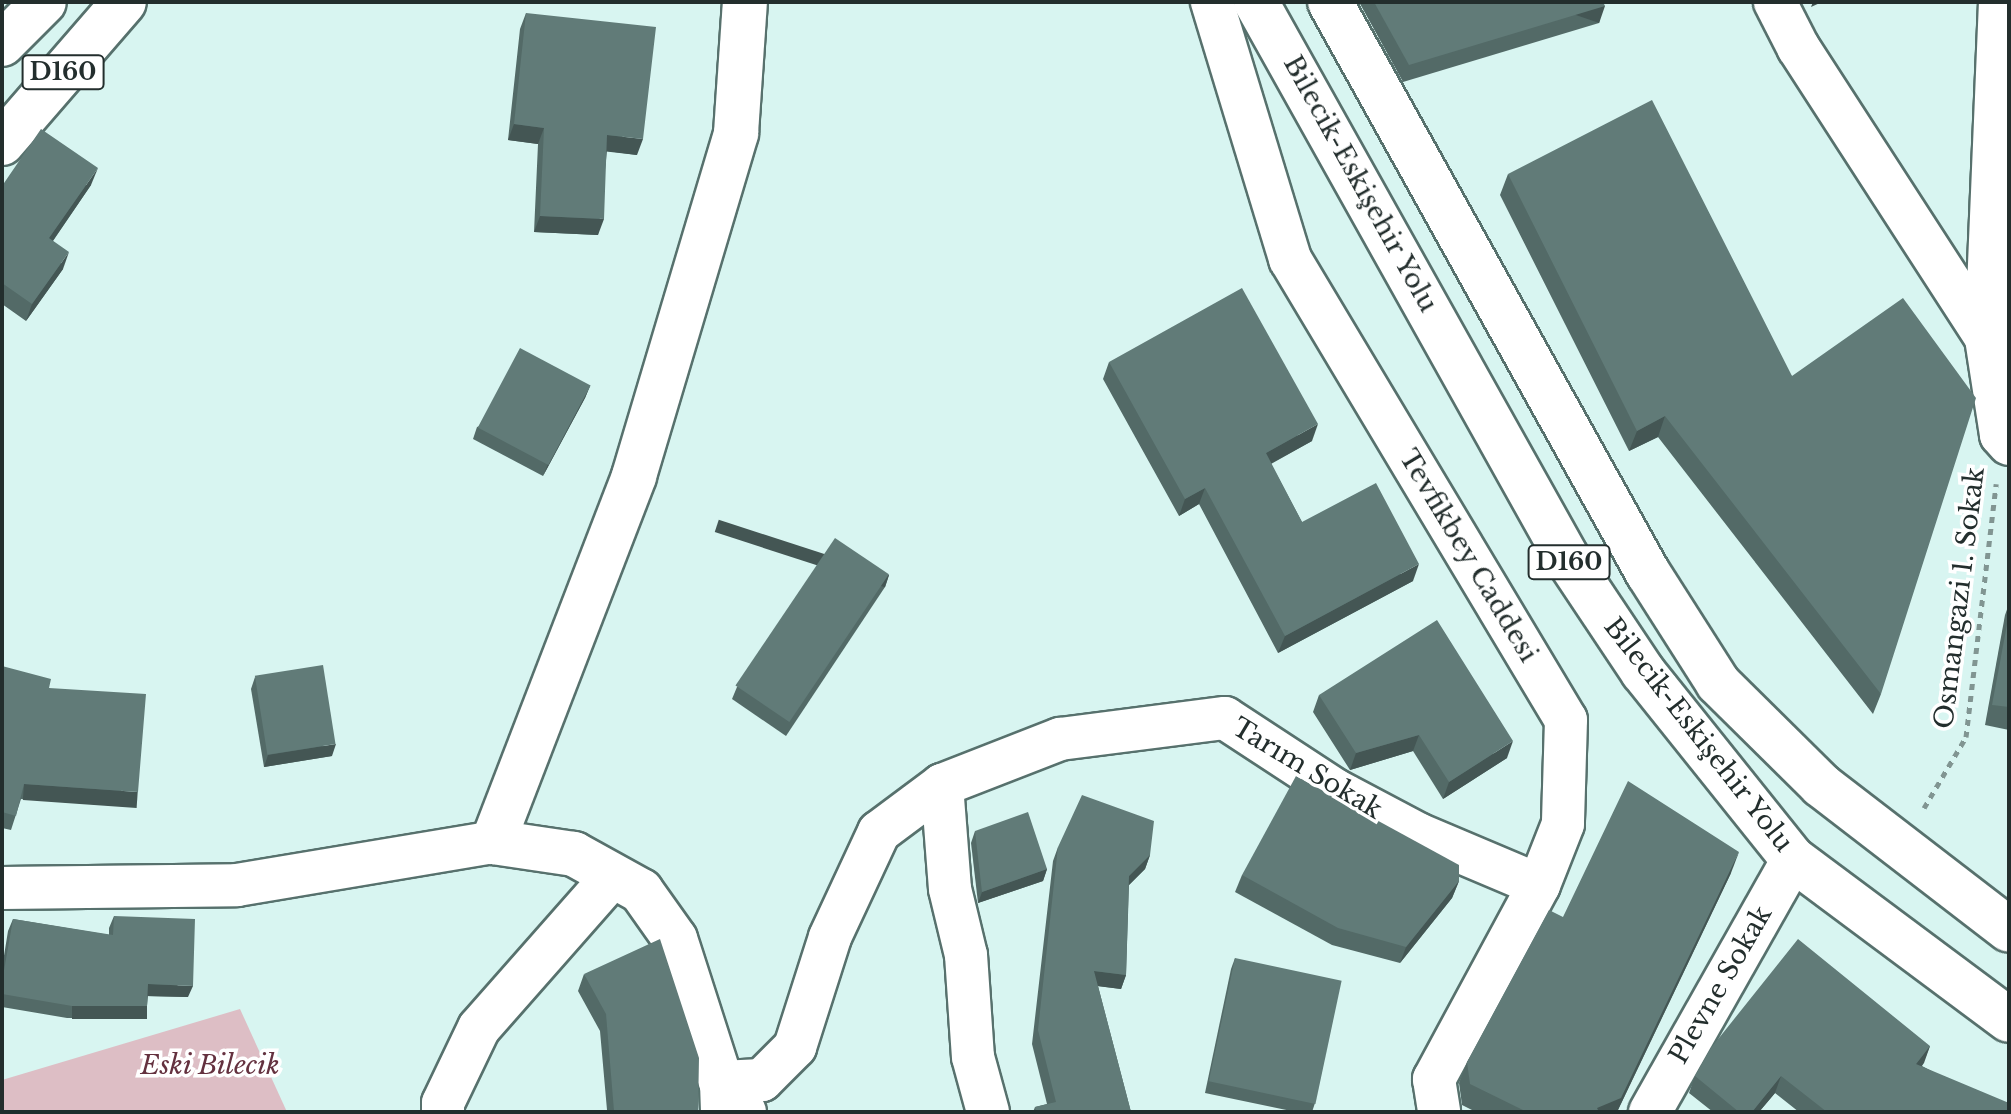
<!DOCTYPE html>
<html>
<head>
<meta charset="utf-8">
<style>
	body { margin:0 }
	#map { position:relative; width:2011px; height:1114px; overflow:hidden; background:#d8f5f1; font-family:"Libre Baskerville",serif }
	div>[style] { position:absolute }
	.green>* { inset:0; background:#ddbec5 }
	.path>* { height:5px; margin-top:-2.5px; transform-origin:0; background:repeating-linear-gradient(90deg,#819592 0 6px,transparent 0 12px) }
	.roads { filter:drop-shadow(2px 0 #57716d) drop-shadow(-2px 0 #57716d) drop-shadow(0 2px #57716d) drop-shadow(0 -2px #57716d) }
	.minor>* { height:42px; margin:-21px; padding:0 21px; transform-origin:21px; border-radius:21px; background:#fff }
	.tertiary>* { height:44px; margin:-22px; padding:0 22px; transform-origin:22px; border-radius:22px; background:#fff }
	.primary>* { height:44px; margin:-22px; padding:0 22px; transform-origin:22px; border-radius:22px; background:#fff }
	.wall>* { inset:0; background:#536a67 }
	.shaded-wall>* { inset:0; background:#445654; transform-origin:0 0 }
	.building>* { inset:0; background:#617b78; transform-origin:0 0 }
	span { translate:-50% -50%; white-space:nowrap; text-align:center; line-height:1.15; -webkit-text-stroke:7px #fff; paint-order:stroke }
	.shield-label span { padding:2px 6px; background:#fff; border:2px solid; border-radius:6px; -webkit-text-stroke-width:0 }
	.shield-label { font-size:24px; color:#232e2d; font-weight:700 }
	.street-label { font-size:26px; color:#232e2d }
	.park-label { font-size:26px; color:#64313f; font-style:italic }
	.frame { position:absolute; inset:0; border:4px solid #232e2d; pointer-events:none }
</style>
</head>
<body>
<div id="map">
	<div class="green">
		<i style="clip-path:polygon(240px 1009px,287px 1112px,2px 1112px,2px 1080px)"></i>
	</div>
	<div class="path">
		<i style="left:1924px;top:808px;width:82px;rotate:-59.4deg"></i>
		<i style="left:1966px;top:737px;width:255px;rotate:-83.2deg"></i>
	</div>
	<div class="roads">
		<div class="minor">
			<i style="left:1212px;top:2px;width:269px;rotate:73.1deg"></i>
			<i style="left:1290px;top:259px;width:537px;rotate:59.09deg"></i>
			<i style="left:1566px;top:720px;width:104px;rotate:91.7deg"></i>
			<i style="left:1563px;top:824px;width:66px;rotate:111.5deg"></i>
			<i style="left:1539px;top:885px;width:221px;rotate:118.4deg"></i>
			<i style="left:1434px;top:1079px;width:33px;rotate:81deg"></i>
			<i style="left:1775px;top:2px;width:51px;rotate:62.9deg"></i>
			<i style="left:1798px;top:47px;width:346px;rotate:57.1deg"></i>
			<i style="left:2000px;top:2px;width:336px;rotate:92.4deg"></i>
			<i style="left:1986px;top:338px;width:98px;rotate:81.2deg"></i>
			<i style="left:2001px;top:435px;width:12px;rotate:48deg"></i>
			<i style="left:942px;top:785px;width:104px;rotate:85.6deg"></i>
			<i style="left:950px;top:889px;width:68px;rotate:76.4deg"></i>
			<i style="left:966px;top:955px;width:102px;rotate:86.1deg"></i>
			<i style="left:973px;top:1057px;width:57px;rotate:74.7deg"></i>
			<i style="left:2px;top:888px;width:235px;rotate:-0.7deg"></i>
			<i style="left:237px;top:885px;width:260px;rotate:-9.5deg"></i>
			<i style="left:722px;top:1111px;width:29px;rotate:-92deg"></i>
			<i style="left:721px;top:1082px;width:41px;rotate:-2.8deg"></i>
			<i style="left:762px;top:1080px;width:47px;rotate:-45deg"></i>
			<i style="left:795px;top:1047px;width:115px;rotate:-72.3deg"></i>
			<i style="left:830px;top:937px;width:116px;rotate:-65deg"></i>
			<i style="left:879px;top:832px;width:79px;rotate:-36.7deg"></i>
			<i style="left:942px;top:785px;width:127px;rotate:-21.3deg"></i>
			<i style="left:1060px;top:739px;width:166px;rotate:-7.3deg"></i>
			<i style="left:1225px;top:718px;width:131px;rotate:33.2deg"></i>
			<i style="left:1335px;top:790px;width:94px;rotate:27.9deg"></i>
			<i style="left:1418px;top:834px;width:131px;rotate:22.9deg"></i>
			<i style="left:443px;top:1112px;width:9px;rotate:-90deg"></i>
			<i style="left:443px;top:1103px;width:83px;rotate:-64.4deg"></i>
			<i style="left:479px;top:1028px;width:203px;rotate:-48.6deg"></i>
			<i style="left:1650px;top:1112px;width:291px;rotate:-60.5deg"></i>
		</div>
		<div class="tertiary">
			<i style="left:744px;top:1112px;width:38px;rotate:-127deg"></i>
			<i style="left:721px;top:1082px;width:150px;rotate:-107.8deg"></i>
			<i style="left:675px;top:939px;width:59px;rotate:-125.3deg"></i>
			<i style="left:641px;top:891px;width:77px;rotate:-151.1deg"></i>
			<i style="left:574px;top:854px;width:82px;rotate:-171.6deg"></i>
			<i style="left:493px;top:842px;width:392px;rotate:-68.9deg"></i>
			<i style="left:634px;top:476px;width:358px;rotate:-73.4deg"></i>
			<i style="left:736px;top:133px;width:131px;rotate:-86.1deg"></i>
		</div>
		<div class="primary">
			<i style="left:1256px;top:2px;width:637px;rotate:60.78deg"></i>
			<i style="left:1567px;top:558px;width:137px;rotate:56.3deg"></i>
			<i style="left:1643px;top:672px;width:240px;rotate:51.3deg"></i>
			<i style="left:1793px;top:859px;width:269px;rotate:36.7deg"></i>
			<i style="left:1330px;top:2px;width:654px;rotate:60.89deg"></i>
			<i style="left:1648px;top:573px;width:130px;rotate:57.5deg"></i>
			<i style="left:1718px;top:683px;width:145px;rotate:44.7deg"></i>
			<i style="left:1821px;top:785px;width:237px;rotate:37.6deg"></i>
			<i style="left:2px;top:44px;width:59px;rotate:-45deg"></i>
			<i style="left:2px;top:143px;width:186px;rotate:-49.1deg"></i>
		</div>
	</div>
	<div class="wall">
		<i style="clip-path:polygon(1359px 2px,1603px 2px,1599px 23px,1403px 82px)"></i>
		<i style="clip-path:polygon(526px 13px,637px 155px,607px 151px,598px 235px,534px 232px,538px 144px,508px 140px,520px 29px)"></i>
		<i style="clip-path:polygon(1508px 174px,1792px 376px,1881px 694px,1873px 714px,1658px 437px,1629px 451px,1500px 195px)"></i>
		<i style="clip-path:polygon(91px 185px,53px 241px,63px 269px,26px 321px,2px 304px,2px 186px)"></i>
		<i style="clip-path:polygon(1109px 362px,1312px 441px,1271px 464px,1302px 522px,1413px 581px,1278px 653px,1199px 504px,1179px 516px,1103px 379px)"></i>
		<i style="clip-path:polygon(590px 386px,585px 398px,543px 476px,473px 439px,477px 427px)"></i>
		<i style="clip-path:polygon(889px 575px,885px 587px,786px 736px,732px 699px,737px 687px)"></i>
		<i style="clip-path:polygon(2009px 604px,2009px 730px,1985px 725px,2005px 615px)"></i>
		<i style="clip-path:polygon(2px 666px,49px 688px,133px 807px,21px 799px,11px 830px,2px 828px)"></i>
		<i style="clip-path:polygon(255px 677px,332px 756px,264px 767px,251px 689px)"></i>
		<i style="clip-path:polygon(1319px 695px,1507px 758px,1443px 799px,1413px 751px,1350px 770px,1313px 712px)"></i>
		<i style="clip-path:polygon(975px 831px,1047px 869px,1043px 881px,978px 903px,971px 843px)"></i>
		<i style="clip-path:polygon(1058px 847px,1150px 855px,1145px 869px,1129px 885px,1126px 975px,1121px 989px,1098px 986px,1131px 1112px,1033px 1112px,1035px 1107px,1047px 1104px,1032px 1044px,1053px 861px)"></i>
		<i style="clip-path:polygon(1731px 873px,1617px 1112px,1476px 1112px,1462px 1105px,1459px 1083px,1467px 1062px,1563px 917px)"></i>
		<i style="clip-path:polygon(1242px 875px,1459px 881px,1452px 898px,1400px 963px,1332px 945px,1235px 892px)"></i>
		<i style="clip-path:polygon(114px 916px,188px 997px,148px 996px,147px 1006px,143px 1018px,67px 1018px,2px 1007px,2px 968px,8px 931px,13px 919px,109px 935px,109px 928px)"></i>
		<i style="clip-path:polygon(1235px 958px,1315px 1103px,1312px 1112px,1296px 1112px,1205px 1093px,1231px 969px)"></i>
		<i style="clip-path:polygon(584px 974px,698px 1112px,607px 1110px,600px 1031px,578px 991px)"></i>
		<i style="clip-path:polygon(1930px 1046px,1922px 1066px,2009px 1112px,1799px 1112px,1775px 1093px,1759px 1112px,1713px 1112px,1689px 1093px,1695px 1076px)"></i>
	</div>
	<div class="shaded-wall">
		<i style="clip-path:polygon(1813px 2px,1822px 2px,1811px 7px)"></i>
		<i style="left:1605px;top:6px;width:18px;height:205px;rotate:109deg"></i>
		<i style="clip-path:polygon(514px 124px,544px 128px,538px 144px,508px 140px)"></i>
		<i style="clip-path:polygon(607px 135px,643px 139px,637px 155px,602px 151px)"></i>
		<i style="clip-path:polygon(98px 168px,91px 185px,43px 255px,49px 238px)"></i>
		<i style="clip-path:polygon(540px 216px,604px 219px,598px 235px,534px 232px)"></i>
		<i style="clip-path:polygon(69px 252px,63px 269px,26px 321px,32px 304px)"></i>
		<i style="clip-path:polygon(590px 386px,585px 398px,543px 476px,548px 464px)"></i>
		<i style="clip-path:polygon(1665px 416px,1658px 437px,1629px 451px,1637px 431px)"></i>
		<i style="clip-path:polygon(1318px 424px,1312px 441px,1259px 470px,1266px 453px)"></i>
		<i style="clip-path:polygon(1205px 488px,1199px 504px,1179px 516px,1185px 499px)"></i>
		<i style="clip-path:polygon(1419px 564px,1413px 581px,1278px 653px,1285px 636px)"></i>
		<i style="left:889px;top:575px;width:13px;height:179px;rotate:108deg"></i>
		<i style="clip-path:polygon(1419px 735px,1413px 751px,1350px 770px,1356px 753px)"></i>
		<i style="clip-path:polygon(1513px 741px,1507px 758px,1443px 799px,1449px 782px)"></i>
		<i style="clip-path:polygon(336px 744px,332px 756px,264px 767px,268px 755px)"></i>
		<i style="left:24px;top:784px;width:114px;height:16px;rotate:4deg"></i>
		<i style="clip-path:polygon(1739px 852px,1731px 873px,1617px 1112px,1595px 1112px)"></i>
		<i style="clip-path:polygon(1150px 855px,1145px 869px,1124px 890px,1129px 876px)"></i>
		<i style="clip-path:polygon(1047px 869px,1043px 881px,978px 903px,982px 892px)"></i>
		<i style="clip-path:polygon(1459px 881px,1452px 898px,1400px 963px,1406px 947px)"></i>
		<i style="clip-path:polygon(1094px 971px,1126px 975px,1121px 989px,1089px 985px)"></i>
		<i style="clip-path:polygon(148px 984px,193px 986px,188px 997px,144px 996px)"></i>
		<i style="left:72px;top:1006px;width:75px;height:13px"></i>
		<i style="clip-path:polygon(1930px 1046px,1924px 1063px,1910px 1081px,1916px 1064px)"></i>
		<i style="clip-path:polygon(1781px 1076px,1775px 1093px,1759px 1112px,1752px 1112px)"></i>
	</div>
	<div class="building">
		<i style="clip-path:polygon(1374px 2px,1603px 2px,1605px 6px,1409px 65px)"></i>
		<i style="clip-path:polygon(526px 13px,656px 27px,643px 139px,607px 135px,604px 219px,540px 216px,544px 128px,514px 124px)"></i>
		<i style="clip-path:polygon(1652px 100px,1792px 376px,1903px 298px,1976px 398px,1881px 694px,1665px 416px,1637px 431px,1508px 174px)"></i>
		<i style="clip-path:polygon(41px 129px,98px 168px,49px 238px,69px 252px,32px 304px,2px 283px,2px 186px)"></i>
		<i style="clip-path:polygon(1242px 288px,1318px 424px,1266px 453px,1302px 522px,1376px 483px,1419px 564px,1285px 636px,1205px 488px,1185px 499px,1109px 362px)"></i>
		<i style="left:520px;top:348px;width:80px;height:90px;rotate:28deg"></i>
		<i style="left:835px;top:538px;width:65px;height:178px;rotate:34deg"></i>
		<i style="clip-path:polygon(2009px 614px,2009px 707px,1992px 705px)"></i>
		<i style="clip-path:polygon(1437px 620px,1513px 741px,1449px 782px,1419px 735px,1356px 753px,1319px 695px)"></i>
		<i style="left:323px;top:665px;width:80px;height:69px;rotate:81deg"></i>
		<i style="clip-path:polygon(2px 666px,51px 679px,49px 688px,146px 694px,138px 792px,24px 784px,16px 816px,2px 812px)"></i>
		<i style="clip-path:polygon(1296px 776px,1459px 865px,1459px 881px,1406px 947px,1338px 928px,1242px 875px)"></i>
		<i style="clip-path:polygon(1628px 781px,1739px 852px,1621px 1098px,1597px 1108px,1599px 1112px,1527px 1112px,1470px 1084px,1467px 1062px,1549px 910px,1563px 917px)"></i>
		<i style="clip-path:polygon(1082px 795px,1154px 821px,1150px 855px,1129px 876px,1126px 975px,1094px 971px,1131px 1112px,1036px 1112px,1035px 1107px,1056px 1102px,1038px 1030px,1058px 847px)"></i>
		<i style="clip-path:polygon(1028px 812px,1047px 869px,982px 892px,975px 831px)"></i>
		<i style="clip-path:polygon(114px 916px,195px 919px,193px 986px,148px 984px,147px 1006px,72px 1006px,2px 994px,2px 982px,13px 919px,113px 935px)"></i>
		<i style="clip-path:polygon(660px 939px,699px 1058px,698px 1112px,606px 1112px,606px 1110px,614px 1111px,606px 1014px,584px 974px)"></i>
		<i style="clip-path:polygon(1798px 939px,1930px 1046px,1916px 1064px,2009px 1103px,2009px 1112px,1827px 1112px,1781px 1076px,1752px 1112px,1739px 1112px,1695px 1076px,1711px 1048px)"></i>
		<i style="left:1235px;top:958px;width:109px;height:126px;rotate:12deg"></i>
	</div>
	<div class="shield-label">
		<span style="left:63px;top:72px">D160</span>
		<span style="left:1569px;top:562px">D160</span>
	</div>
	<div class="street-label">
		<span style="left:1360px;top:184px;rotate:61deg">Bilecik-Eskişehir Yolu</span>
		<span style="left:1468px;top:556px;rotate:59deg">Tevfikbey Caddesi</span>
		<span style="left:1960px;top:598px;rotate:-83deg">Osmangazi 1. Sokak</span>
		<span style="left:1698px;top:735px;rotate:52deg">Bilecik-Eskişehir Yolu</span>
		<span style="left:1307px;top:769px;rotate:31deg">Tarım Sokak</span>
		<span style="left:1721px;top:985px;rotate:-60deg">Plevne Sokak</span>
	</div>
	<div class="park-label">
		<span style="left:210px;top:1066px">Eski Bilecik</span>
	</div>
	<div class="frame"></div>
</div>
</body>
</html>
